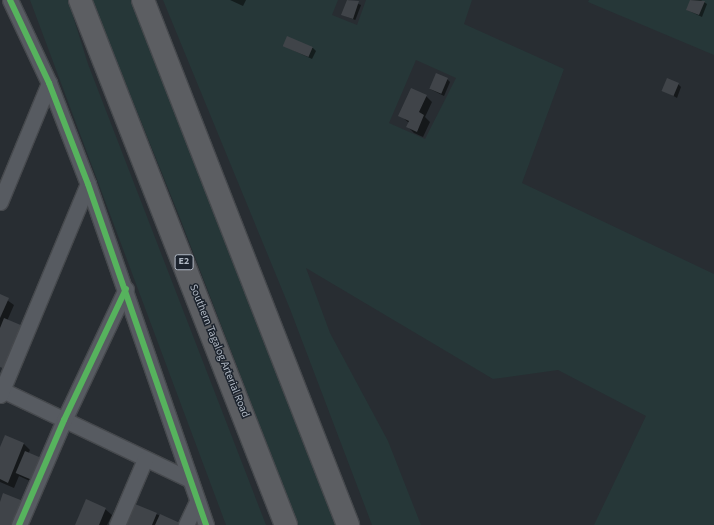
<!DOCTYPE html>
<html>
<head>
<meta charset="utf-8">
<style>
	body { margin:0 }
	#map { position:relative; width:714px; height:525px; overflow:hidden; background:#282d32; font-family:"Source Sans 3",sans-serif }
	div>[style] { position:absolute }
	.green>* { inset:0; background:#263738 }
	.shadow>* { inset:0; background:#0007; transform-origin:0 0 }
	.building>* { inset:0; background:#404449; transform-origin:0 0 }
	.roads { filter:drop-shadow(1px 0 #46494d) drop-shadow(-1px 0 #46494d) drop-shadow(0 1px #46494d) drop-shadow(0 -1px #46494d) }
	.minor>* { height:15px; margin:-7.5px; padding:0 7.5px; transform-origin:7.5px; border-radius:7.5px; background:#575b61 }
	.motorway>* { height:22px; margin:-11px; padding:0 11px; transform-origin:11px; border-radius:11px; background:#5c5e62 }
	.cycleway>* { height:6px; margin:-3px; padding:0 3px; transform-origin:3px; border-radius:3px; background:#56b35d }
	span { translate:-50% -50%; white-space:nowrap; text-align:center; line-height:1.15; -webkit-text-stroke:3px #1c232d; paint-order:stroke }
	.shield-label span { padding:1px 3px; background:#1c232d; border:1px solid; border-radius:3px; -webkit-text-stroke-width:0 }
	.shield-label { font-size:10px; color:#b1b9c4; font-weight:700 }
	.street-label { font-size:11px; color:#b1b9c4 }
</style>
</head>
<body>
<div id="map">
	<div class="green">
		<i style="clip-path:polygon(30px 0,68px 0,88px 64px,266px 525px,226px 525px)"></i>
		<i style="clip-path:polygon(92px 0,131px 0,338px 525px,298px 525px,178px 213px)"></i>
		<i style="clip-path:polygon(evenodd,163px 0,338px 0,332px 15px,357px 25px,366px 0,472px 0,464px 24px,564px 69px,522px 183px,714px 274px,714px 525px,594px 525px,646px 416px,558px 370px,493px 379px,306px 268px,330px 333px,388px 441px,421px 525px,372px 525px,290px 309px,163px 0,416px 60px,456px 78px,425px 139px,389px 123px,416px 60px)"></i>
		<i style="clip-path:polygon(589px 0,714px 0,714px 55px,588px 2px)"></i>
	</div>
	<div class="shadow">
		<i style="clip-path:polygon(230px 0,246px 0,243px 6px)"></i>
		<i style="left:348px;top:0;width:14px;height:16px;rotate:21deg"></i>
		<i style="clip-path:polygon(691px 0,701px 0,707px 4px,702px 17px,687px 10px)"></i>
		<i style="clip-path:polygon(284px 46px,313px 48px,316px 51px,312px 59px)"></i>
		<i style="clip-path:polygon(447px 79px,450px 82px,444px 96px,430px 89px)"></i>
		<i style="clip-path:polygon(678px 84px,681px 87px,677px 98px,663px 90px)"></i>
		<i style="clip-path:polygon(426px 96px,432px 102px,425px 117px,430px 122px,423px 137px,414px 133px,408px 127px,409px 123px,400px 115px)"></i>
		<i style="clip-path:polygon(0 295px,14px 305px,7px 321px,11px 374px,0 370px,9px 372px,0 366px)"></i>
		<i style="clip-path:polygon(5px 436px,24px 444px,30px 450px,28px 454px,43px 487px,19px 476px,14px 488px,0 482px,0 450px)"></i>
		<i style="clip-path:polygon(105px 509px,112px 515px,107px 525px,76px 525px)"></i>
		<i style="clip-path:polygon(156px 514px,181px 525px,127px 525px)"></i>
	</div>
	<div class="building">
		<i style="clip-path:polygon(347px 0,359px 1px,353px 19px,341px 15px)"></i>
		<i style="clip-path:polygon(690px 0,705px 1px,699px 15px,686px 10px)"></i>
		<i style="left:287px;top:36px;width:28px;height:11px;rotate:23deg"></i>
		<i style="left:436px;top:73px;width:13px;height:17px;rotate:23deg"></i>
		<i style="left:667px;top:78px;width:13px;height:14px;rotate:23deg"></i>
		<i style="clip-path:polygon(411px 88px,427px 95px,419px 112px,424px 115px,417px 132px,406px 127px,409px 121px,398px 116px)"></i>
		<i style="clip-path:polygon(0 294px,9px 298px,0 318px)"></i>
		<i style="clip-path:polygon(4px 318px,23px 326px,5px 369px,0 367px,0 328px)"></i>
		<i style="clip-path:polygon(5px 435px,24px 443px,8px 483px,0 479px,0 447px)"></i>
		<i style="left:25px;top:451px;width:23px;height:24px;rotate:23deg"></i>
		<i style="clip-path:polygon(3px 493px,23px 501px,13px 525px,0 525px,0 502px)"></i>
		<i style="clip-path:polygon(86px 499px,106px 508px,99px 525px,75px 525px)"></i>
		<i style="clip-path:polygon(135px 504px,157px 513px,152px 525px,126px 525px)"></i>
		<i style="clip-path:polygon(160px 514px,180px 523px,179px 525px,155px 525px)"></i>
	</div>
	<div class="roads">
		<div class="minor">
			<i style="left:10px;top:0;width:92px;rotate:64.8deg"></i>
			<i style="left:49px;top:83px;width:108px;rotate:68.9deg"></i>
			<i style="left:88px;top:184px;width:361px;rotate:70.9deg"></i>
			<i style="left:0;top:202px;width:129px;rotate:-67.6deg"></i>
			<i style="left:0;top:389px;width:209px;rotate:25.5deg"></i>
			<i style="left:0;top:395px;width:229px;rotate:-67.4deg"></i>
			<i style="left:19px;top:525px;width:114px;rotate:-66.8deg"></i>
			<i style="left:64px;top:420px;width:145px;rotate:-64.7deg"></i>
			<i style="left:117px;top:525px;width:72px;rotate:-67deg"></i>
			<i style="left:186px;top:525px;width:26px;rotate:-65deg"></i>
		</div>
		<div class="motorway">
			<i style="left:80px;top:0;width:564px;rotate:68.58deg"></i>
			<i style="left:143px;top:0;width:564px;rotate:68.67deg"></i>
		</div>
	</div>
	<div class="cycleway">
		<i style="left:10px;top:0;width:92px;rotate:64.8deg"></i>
		<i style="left:49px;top:83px;width:108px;rotate:68.9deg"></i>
		<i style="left:88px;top:184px;width:361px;rotate:70.9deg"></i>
		<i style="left:19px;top:525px;width:114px;rotate:-66.8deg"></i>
		<i style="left:64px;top:420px;width:145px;rotate:-64.7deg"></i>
	</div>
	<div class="shield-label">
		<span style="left:184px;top:262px">E2</span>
	</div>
	<div class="street-label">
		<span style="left:219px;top:351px;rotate:68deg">Southern Tagalog Arterial Road</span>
	</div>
</div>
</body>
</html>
